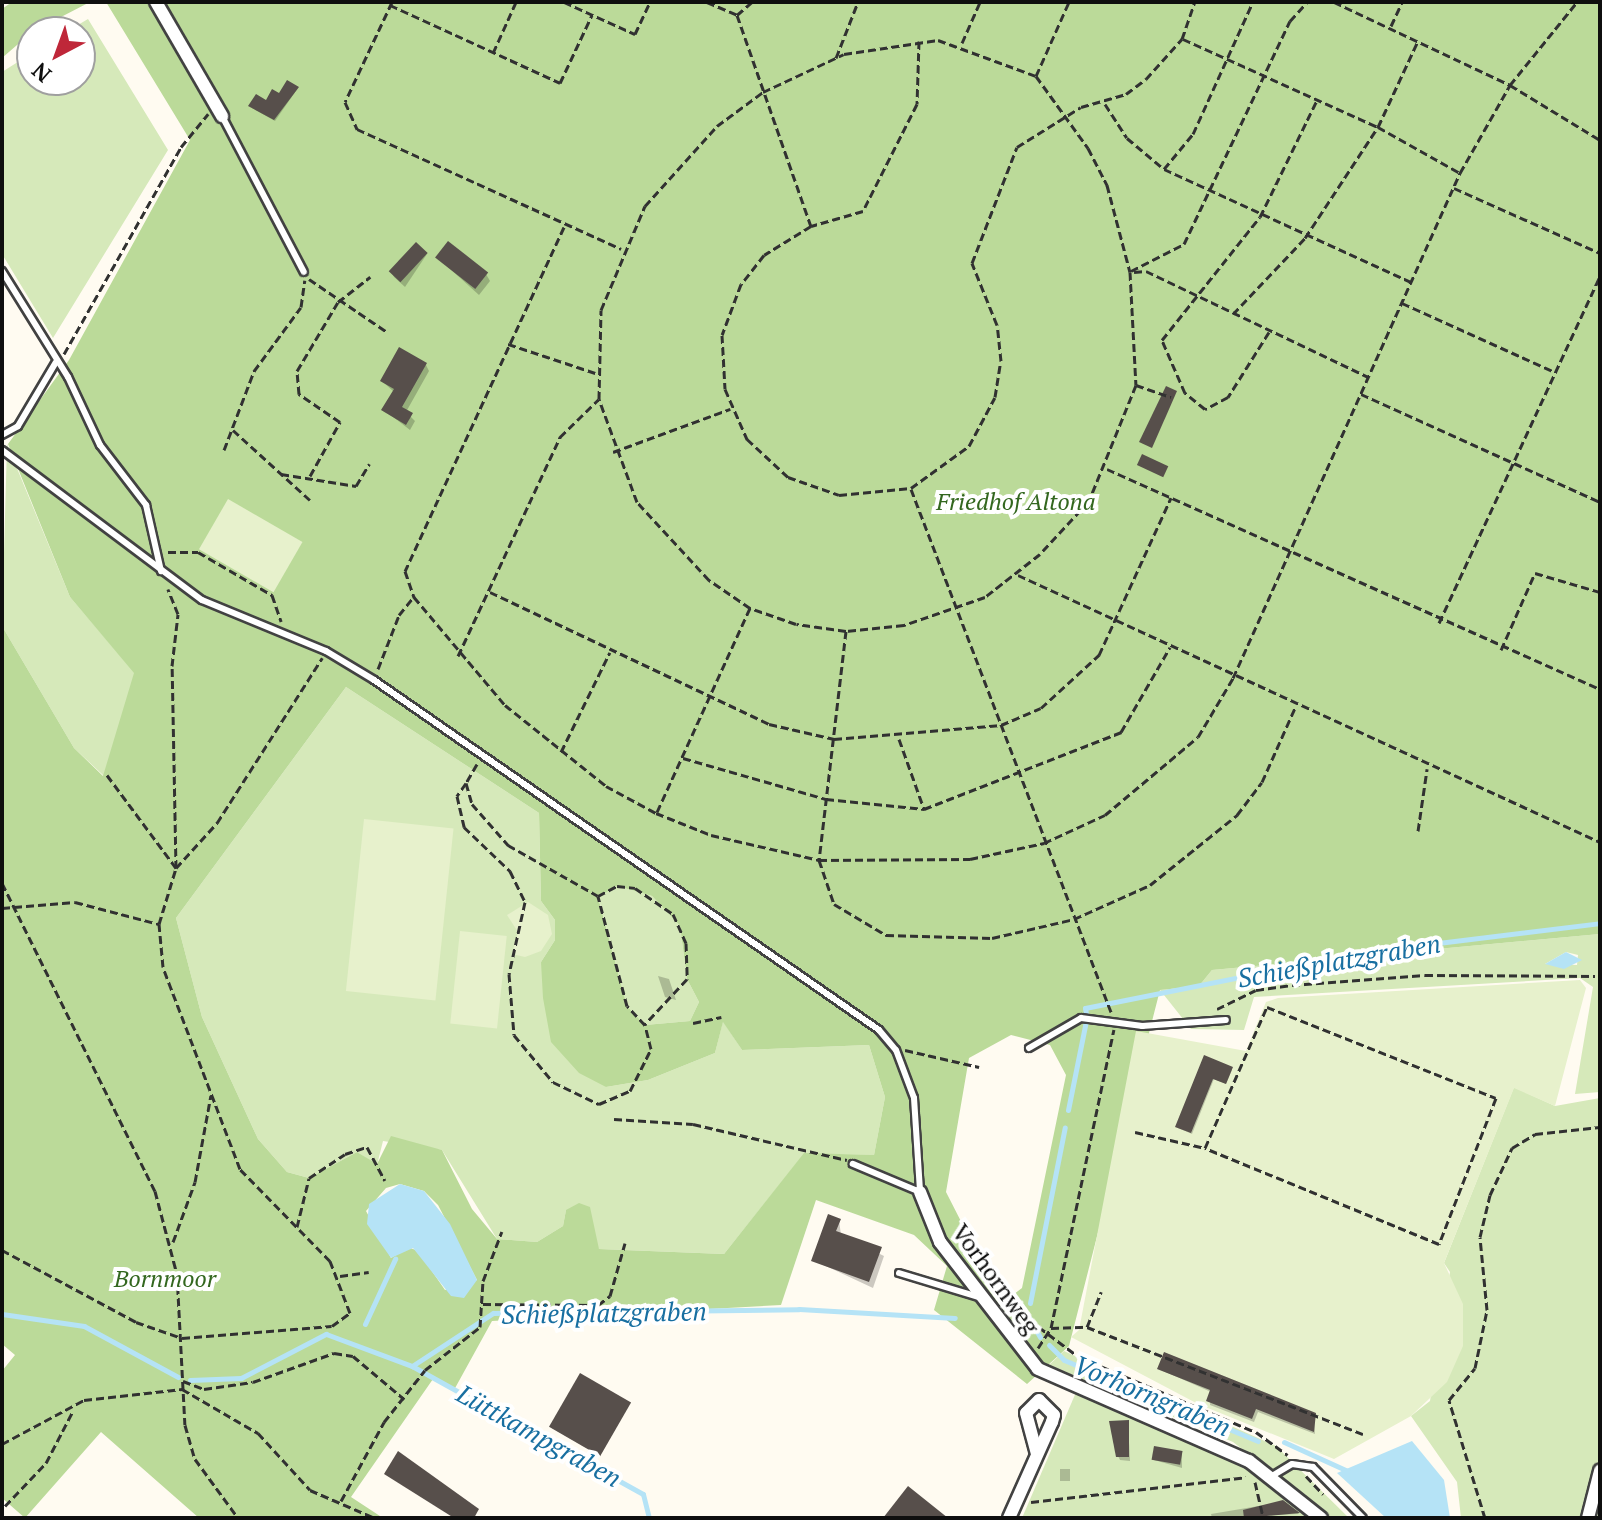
<!DOCTYPE html>
<html>
<head>
<meta charset="utf-8">
<style>
	body { margin:0 }
	#map { position:relative; width:1602px; height:1520px; overflow:hidden; background:#fffbf1; font-family:"PT Serif",serif }
	div>[style] { position:absolute }
	.green>* { inset:0; background:#d6e9ba }
	.forest>* { inset:0; background:#bbda99 }
	.pitch>* { inset:0; background:#e7f1cc; transform-origin:0 0 }
	.water>* { inset:0; background:#b5e3f6 }
	.shadow>* { inset:0; background:#0003; transform-origin:0 0 }
	.stream>* { height:5px; margin:-2.5px; padding:0 2.5px; transform-origin:2.5px; border-radius:2.5px; background:#b5e3f6 }
	.building>* { inset:0; background:#574f4b; transform-origin:0 0 }
	.path>* { height:3px; margin-top:-1.5px; transform-origin:0; background:repeating-linear-gradient(90deg,#313131 0 8px,transparent 0 12px) }
	.roads { filter:drop-shadow(2px 0 #424242) drop-shadow(-2px 0 #424242) drop-shadow(0 2px #424242) drop-shadow(0 -2px #424242) }
	.service>* { height:6px; margin:-3px; padding:0 3px; transform-origin:3px; border-radius:3px; background:#fff }
	.minor>* { height:12px; margin:-6px; padding:0 6px; transform-origin:6px; border-radius:6px; background:#fff }
	span { translate:-50% -50%; white-space:nowrap; text-align:center; line-height:1.15; -webkit-text-stroke:8px #fff; paint-order:stroke }
	.park-label { font-size:24px; color:#33671f; font-style:italic }
	.street-label { font-size:24px; color:#0f0f0f }
	.water-label { font-size:26px; color:#186fa1; font-style:italic }
	.frame { position:absolute; inset:0; border:4px solid #0f0f0f; pointer-events:none }
	.north { position:absolute; left:16px; top:16px; width:80px; height:80px; box-sizing:border-box; background:#fff; border:2px solid #9f9f9f; border-radius:50%; rotate:221deg; font-size:22px; font-weight:700; line-height:32px; text-align:center; color:#0f0f0f }
	.north::after { content:''; display:block; margin:auto; width:28px; height:36px; background:#bf2739; clip-path:polygon(50% 0,100% 100%,50% 72%,0 100%) }
</style>
</head>
<body>
<div id="map">
	<div class="green">
		<i style="clip-path:polygon(88px 19px,168px 150px,53px 338px,2px 254px,2px 72px,32px 53px,32px 80px,80px 80px,80px 32px,66px 32px)"></i>
		<i style="clip-path:polygon(7px 444px,70px 597px,135px 673px,104px 776px,74px 748px,2px 626px)"></i>
		<i style="clip-path:polygon(346px 687px,539px 813px,541px 901px,555px 920px,555px 940px,541px 962px,606px 1087px,648px 1080px,715px 1053px,723px 1021px,742px 1050px,869px 1045px,885px 1097px,874px 1155px,804px 1154px,724px 1254px,599px 1249px,566px 1210px,563px 1226px,537px 1242px,497px 1239px,442px 1150px,383px 1141px,377px 1165px,357px 1152px,309px 1178px,287px 1172px,258px 1139px,202px 1017px,176px 918px)"></i>
		<i style="clip-path:polygon(617px 886px,652px 896px,680px 926px,687px 979px,699px 1002px,690px 1021px,645px 1025px,627px 1006px,598px 896px)"></i>
		<i style="clip-path:polygon(evenodd,1600px 934px,1600px 1092px,1575px 1094px,1593px 987px,1580px 978px,1254px 997px,1244px 1030px,1191px 1029px,1160px 990px,1199px 986px,1212px 970px,1600px 934px,1566px 952px,1578px 955px,1577px 965px,1545px 964px,1566px 952px)"></i>
		<i style="clip-path:polygon(1514px 1087px,1555px 1106px,1600px 1098px,1600px 1518px,1461px 1518px,1457px 1482px,1411px 1416px,1430px 1401px,1450px 1272px,1444px 1263px)"></i>
		<i style="clip-path:polygon(1064px 1351px,1276px 1446px,1349px 1518px,1331px 1518px,1233px 1442px,1049px 1365px)"></i>
		<i style="clip-path:polygon(1077px 1390px,1260px 1470px,1313px 1518px,1022px 1518px)"></i>
	</div>
	<div class="forest">
		<i style="clip-path:polygon(12px 2px,90px 2px,32px 32px,2px 58px,2px 9px)"></i>
		<i style="clip-path:polygon(evenodd,106px 2px,1600px 2px,1600px 934px,1212px 970px,1199px 986px,1160px 990px,1069px 1346px,1027px 1384px,934px 1310px,947px 1266px,914px 1235px,816px 1200px,781px 1305px,492px 1321px,454px 1390px,433px 1379px,351px 1497px,383px 1518px,199px 1518px,101px 1432px,25px 1518px,2px 1498px,2px 1371px,15px 1355px,2px 1344px,2px 626px,74px 748px,103px 776px,134px 673px,70px 597px,8px 444px,69px 360px,190px 140px,106px 2px,346px 687px,539px 813px,541px 901px,555px 920px,555px 940px,541px 962px,543px 998px,551px 1042px,579px 1073px,606px 1087px,648px 1080px,715px 1053px,723px 1022px,742px 1050px,869px 1045px,885px 1097px,874px 1155px,804px 1153px,724px 1254px,599px 1249px,590px 1207px,579px 1203px,566px 1210px,563px 1226px,537px 1242px,497px 1239px,472px 1209px,442px 1150px,391px 1136px,377px 1164px,357px 1152px,309px 1178px,287px 1172px,258px 1139px,202px 1017px,176px 918px,346px 687px,106px 2px,617px 886px,652px 896px,680px 926px,687px 979px,699px 1002px,690px 1021px,645px 1025px,627px 1006px,598px 897px,617px 886px,106px 2px,1011px 1035px,1050px 1045px,1066px 1075px,1022px 1288px,1009px 1298px,996px 1290px,946px 1192px,969px 1058px,1011px 1035px,106px 2px,400px 1184px,424px 1191px,438px 1205px,477px 1280px,445px 1290px,418px 1251px,408px 1247px,391px 1258px,366px 1211px,386px 1188px,400px 1184px)"></i>
	</div>
	<div class="pitch">
		<i style="left:228px;top:499px;width:86px;height:58px;rotate:30deg"></i>
		<i style="left:364px;top:819px;width:90px;height:173px;rotate:6deg"></i>
		<i style="clip-path:polygon(528px 902px,548px 915px,552px 934px,541px 951px,525px 957px,512px 954px,518px 932px,507px 915px)"></i>
		<i style="left:460px;top:931px;width:47px;height:93px;rotate:6deg"></i>
		<i style="clip-path:polygon(1580px 980px,1586px 988px,1555px 1106px,1514px 1088px,1444px 1263px,1463px 1304px,1463px 1346px,1447px 1382px,1411px 1416px,1334px 1459px,1198px 1404px,1071px 1337px,1079px 1330px,1136px 1031px,1246px 1051px,1266px 1002px,1278px 998px)"></i>
	</div>
	<div class="water">
		<i style="clip-path:polygon(1566px 952px,1582px 960px,1564px 969px,1545px 964px)"></i>
		<i style="clip-path:polygon(400px 1184px,424px 1191px,450px 1224px,477px 1280px,464px 1298px,451px 1296px,413px 1248px,391px 1258px,367px 1224px,369px 1204px)"></i>
		<i style="clip-path:polygon(1412px 1441px,1444px 1480px,1450px 1518px,1386px 1518px,1337px 1473px)"></i>
	</div>
	<div class="shadow">
		<i style="clip-path:polygon(298px 88px,275px 121px,252px 108px,267px 103px)"></i>
		<i style="clip-path:polygon(427px 254px,405px 287px,394px 277px,392px 273px)"></i>
		<i style="clip-path:polygon(438px 258px,486px 274px,490px 281px,479px 295px)"></i>
		<i style="clip-path:polygon(426px 365px,429px 371px,406px 412px,415px 421px,410px 430px,384px 410px,394px 392px,382px 381px)"></i>
		<i style="clip-path:polygon(658px 976px,669px 979px,676px 1000px,665px 997px)"></i>
		<i style="clip-path:polygon(1205px 1058px,1232px 1070px,1226px 1084px,1214px 1079px,1192px 1134px,1178px 1128px)"></i>
		<i style="clip-path:polygon(839px 1220px,841px 1235px,884px 1256px,873px 1288px,813px 1260px)"></i>
		<i style="clip-path:polygon(1159px 1369px,1314px 1414px,1315px 1434px,1258px 1412px,1254px 1422px,1210px 1405px,1211px 1392px)"></i>
		<i style="clip-path:polygon(629px 1404px,600px 1456px,552px 1428px)"></i>
		<i style="clip-path:polygon(1128px 1422px,1130px 1461px,1120px 1460px,1118px 1456px)"></i>
		<i style="clip-path:polygon(1182px 1453px,1182px 1468px,1154px 1460px)"></i>
		<i style="left:1060px;top:1469px;width:10px;height:12px"></i>
		<i style="clip-path:polygon(1283px 1502px,1299px 1514px,1212px 1518px,1211px 1514px)"></i>
	</div>
	<div class="stream">
		<i style="left:1086px;top:1014px;width:6px;rotate:-99deg"></i>
		<i style="left:1085px;top:1008px;width:286px;rotate:-11.3deg"></i>
		<i style="left:1365px;top:952px;width:237px;rotate:-7deg"></i>
		<i style="left:1068px;top:1110px;width:91px;rotate:-78.6deg"></i>
		<i style="left:1030px;top:1303px;width:179px;rotate:-78.8deg"></i>
		<i style="left:2px;top:1314px;width:83px;rotate:8.3deg"></i>
		<i style="left:84px;top:1326px;width:107px;rotate:28.5deg"></i>
		<i style="left:1020px;top:1318px;width:9px"></i>
		<i style="left:1029px;top:1318px;width:22px;rotate:60deg"></i>
		<i style="left:365px;top:1324px;width:72px;rotate:-65.2deg"></i>
		<i style="left:1049px;top:1345px;width:21px;rotate:45deg"></i>
		<i style="left:1064px;top:1360px;width:210px;rotate:22.7deg"></i>
		<i style="left:412px;top:1366px;width:264px;rotate:29deg"></i>
		<i style="left:643px;top:1494px;width:25px;rotate:76deg"></i>
		<i style="left:190px;top:1380px;width:51px;rotate:-2.2deg"></i>
		<i style="left:241px;top:1378px;width:96px;rotate:-27.4deg"></i>
		<i style="left:326px;top:1334px;width:92px;rotate:20.4deg"></i>
		<i style="left:412px;top:1366px;width:97px;rotate:-33.2deg"></i>
		<i style="left:493px;top:1313px;width:306px;rotate:-0.7deg"></i>
		<i style="left:799px;top:1309px;width:156px;rotate:3.3deg"></i>
		<i style="left:1284px;top:1442px;width:70px;rotate:24.4deg"></i>
	</div>
	<div class="building">
		<i style="clip-path:polygon(287px 80px,299px 87px,274px 120px,248px 106px,256px 94px,266px 100px,272px 89px,279px 93px)"></i>
		<i style="left:448px;top:241px;width:51px;height:21px;rotate:38deg"></i>
		<i style="left:416px;top:242px;width:16px;height:40px;rotate:43deg"></i>
		<i style="clip-path:polygon(399px 347px,427px 363px,402px 407px,413px 413px,406px 425px,381px 410px,394px 389px,380px 381px)"></i>
		<i style="clip-path:polygon(1166px 386px,1177px 391px,1152px 448px,1139px 442px)"></i>
		<i style="left:1142px;top:454px;width:29px;height:12px;rotate:25deg"></i>
		<i style="clip-path:polygon(1204px 1055px,1233px 1067px,1226px 1084px,1213px 1079px,1191px 1133px,1175px 1127px)"></i>
		<i style="clip-path:polygon(828px 1214px,841px 1219px,836px 1231px,882px 1247px,869px 1282px,811px 1261px)"></i>
		<i style="clip-path:polygon(1164px 1352px,1316px 1413px,1314px 1432px,1256px 1409px,1252px 1419px,1206px 1401px,1210px 1390px,1157px 1369px)"></i>
		<i style="left:580px;top:1373px;width:59px;height:62px;rotate:30deg"></i>
		<i style="clip-path:polygon(1129px 1420px,1129px 1457px,1116px 1457px,1109px 1421px)"></i>
		<i style="left:1154px;top:1446px;width:29px;height:14px;rotate:10deg"></i>
		<i style="clip-path:polygon(398px 1451px,479px 1509px,474px 1518px,454px 1518px,384px 1474px)"></i>
		<i style="clip-path:polygon(908px 1486px,948px 1518px,883px 1518px)"></i>
		<i style="clip-path:polygon(1283px 1500px,1300px 1513px,1244px 1518px,1243px 1510px)"></i>
	</div>
	<div class="path">
		<i style="left:392px;top:2px;width:110px;rotate:115.2deg"></i>
		<i style="left:345px;top:102px;width:30px;rotate:66deg"></i>
		<i style="left:357px;top:129px;width:290px;rotate:24.4deg"></i>
		<i style="left:564px;top:2px;width:78px;rotate:24.3deg"></i>
		<i style="left:635px;top:34px;width:35px;rotate:-65deg"></i>
		<i style="left:707px;top:2px;width:33px;rotate:23deg"></i>
		<i style="left:737px;top:15px;width:20px;rotate:-41deg"></i>
		<i style="left:1334px;top:2px;width:195px;rotate:25.2deg"></i>
		<i style="left:1510px;top:85px;width:105px;rotate:31.4deg"></i>
		<i style="left:390px;top:5px;width:187px;rotate:24.6deg"></i>
		<i style="left:560px;top:83px;width:75px;rotate:-64.8deg"></i>
		<i style="left:737px;top:15px;width:224px;rotate:70.7deg"></i>
		<i style="left:1391px;top:26px;width:26px;rotate:-65deg"></i>
		<i style="left:1183px;top:39px;width:214px;rotate:24.3deg"></i>
		<i style="left:1378px;top:127px;width:94px;rotate:29.3deg"></i>
		<i style="left:938px;top:40px;width:104px;rotate:20.2deg"></i>
		<i style="left:1036px;top:76px;width:89px;rotate:54.2deg"></i>
		<i style="left:1088px;top:148px;width:42px;rotate:62.8deg"></i>
		<i style="left:1107px;top:185px;width:90px;rotate:75.2deg"></i>
		<i style="left:1130px;top:272px;width:113px;rotate:87deg"></i>
		<i style="left:1136px;top:385px;width:125px;rotate:112.1deg"></i>
		<i style="left:1089px;top:501px;width:72px;rotate:132.8deg"></i>
		<i style="left:1040px;top:554px;width:70px;rotate:142deg"></i>
		<i style="left:985px;top:597px;width:86px;rotate:160.9deg"></i>
		<i style="left:904px;top:625px;width:58px;rotate:174.1deg"></i>
		<i style="left:846px;top:631px;width:50px;rotate:-172deg"></i>
		<i style="left:796px;top:624px;width:49px;rotate:-160.8deg"></i>
		<i style="left:750px;top:608px;width:50px;rotate:-145.7deg"></i>
		<i style="left:709px;top:580px;width:106px;rotate:-132.7deg"></i>
		<i style="left:637px;top:502px;width:110px;rotate:-110.3deg"></i>
		<i style="left:599px;top:399px;width:89px;rotate:-88.7deg"></i>
		<i style="left:601px;top:310px;width:113px;rotate:-67.1deg"></i>
		<i style="left:645px;top:206px;width:108px;rotate:-48deg"></i>
		<i style="left:717px;top:126px;width:57px;rotate:-36.5deg"></i>
		<i style="left:763px;top:92px;width:89px;rotate:-25.1deg"></i>
		<i style="left:844px;top:54px;width:95px;rotate:-8.5deg"></i>
		<i style="left:919px;top:41px;width:63px;rotate:91.8deg"></i>
		<i style="left:917px;top:104px;width:120px;rotate:116.8deg"></i>
		<i style="left:863px;top:211px;width:54px;rotate:163.9deg"></i>
		<i style="left:811px;top:226px;width:55px;rotate:148.3deg"></i>
		<i style="left:764px;top:255px;width:37px;rotate:128deg"></i>
		<i style="left:741px;top:284px;width:54px;rotate:110.4deg"></i>
		<i style="left:722px;top:335px;width:54px;rotate:86.8deg"></i>
		<i style="left:725px;top:389px;width:55px;rotate:66.3deg"></i>
		<i style="left:747px;top:439px;width:56px;rotate:42.8deg"></i>
		<i style="left:788px;top:477px;width:54px;rotate:19.4deg"></i>
		<i style="left:839px;top:495px;width:72px;rotate:-5.6deg"></i>
		<i style="left:911px;top:488px;width:72px;rotate:-35.9deg"></i>
		<i style="left:969px;top:446px;width:55px;rotate:-62deg"></i>
		<i style="left:995px;top:397px;width:36px;rotate:-81deg"></i>
		<i style="left:1001px;top:361px;width:36px;rotate:-96deg"></i>
		<i style="left:997px;top:325px;width:67px;rotate:-112deg"></i>
		<i style="left:972px;top:263px;width:124px;rotate:-68.8deg"></i>
		<i style="left:1017px;top:147px;width:75px;rotate:-32deg"></i>
		<i style="left:1081px;top:107px;width:47px;rotate:-16.1deg"></i>
		<i style="left:1126px;top:94px;width:25px;rotate:-37deg"></i>
		<i style="left:1146px;top:79px;width:54px;rotate:-48deg"></i>
		<i style="left:1182px;top:39px;width:39px;rotate:-71deg"></i>
		<i style="left:962px;top:43px;width:45px;rotate:-66.3deg"></i>
		<i style="left:493px;top:53px;width:56px;rotate:-65.7deg"></i>
		<i style="left:836px;top:58px;width:60px;rotate:-68.6deg"></i>
		<i style="left:1036px;top:76px;width:81px;rotate:-66deg"></i>
		<i style="left:1105px;top:104px;width:40px;rotate:57.1deg"></i>
		<i style="left:1127px;top:138px;width:48px;rotate:40deg"></i>
		<i style="left:1164px;top:169px;width:272px;rotate:24.6deg"></i>
		<i style="left:1164px;top:169px;width:45px;rotate:-50.4deg"></i>
		<i style="left:1193px;top:134px;width:145px;rotate:-65.6deg"></i>
		<i style="left:1454px;top:188px;width:160px;rotate:24deg"></i>
		<i style="left:564px;top:227px;width:379px;rotate:114.8deg"></i>
		<i style="left:405px;top:571px;width:28px;rotate:71deg"></i>
		<i style="left:414px;top:597px;width:141px;rotate:49.9deg"></i>
		<i style="left:505px;top:705px;width:129px;rotate:38.7deg"></i>
		<i style="left:606px;top:786px;width:57px;rotate:28.4deg"></i>
		<i style="left:656px;top:813px;width:59px;rotate:21.8deg"></i>
		<i style="left:711px;top:835px;width:111px;rotate:13deg"></i>
		<i style="left:819px;top:860px;width:151px;rotate:-0.4deg"></i>
		<i style="left:970px;top:859px;width:76px;rotate:-12.2deg"></i>
		<i style="left:1044px;top:843px;width:67px;rotate:-24.7deg"></i>
		<i style="left:1105px;top:815px;width:121px;rotate:-40deg"></i>
		<i style="left:1198px;top:737px;width:69px;rotate:-59.3deg"></i>
		<i style="left:1233px;top:678px;width:554px;rotate:-65.8deg"></i>
		<i style="left:1460px;top:173px;width:101px;rotate:-60.4deg"></i>
		<i style="left:1510px;top:85px;width:107px;rotate:-51.1deg"></i>
		<i style="left:1131px;top:271px;width:59px;rotate:-27deg"></i>
		<i style="left:1184px;top:244px;width:247px;rotate:-64.6deg"></i>
		<i style="left:1290px;top:21px;width:25px;rotate:-48deg"></i>
		<i style="left:1134px;top:272px;width:12px;rotate:-5deg"></i>
		<i style="left:1146px;top:271px;width:246px;rotate:25.5deg"></i>
		<i style="left:309px;top:279px;width:94px;rotate:34.2deg"></i>
		<i style="left:1402px;top:303px;width:168px;rotate:24.3deg"></i>
		<i style="left:1233px;top:314px;width:105px;rotate:-46.5deg"></i>
		<i style="left:1305px;top:238px;width:133px;rotate:-56.7deg"></i>
		<i style="left:1378px;top:127px;width:93px;rotate:-65.1deg"></i>
		<i style="left:1269px;top:332px;width:77px;rotate:122.2deg"></i>
		<i style="left:1228px;top:397px;width:26px;rotate:152deg"></i>
		<i style="left:1205px;top:409px;width:26px;rotate:-141deg"></i>
		<i style="left:1185px;top:393px;width:58px;rotate:-113.5deg"></i>
		<i style="left:1162px;top:340px;width:157px;rotate:-51.5deg"></i>
		<i style="left:1260px;top:217px;width:130px;rotate:-64deg"></i>
		<i style="left:508px;top:344px;width:92px;rotate:18.4deg"></i>
		<i style="left:64px;top:354px;width:238px;rotate:-60.5deg"></i>
		<i style="left:181px;top:147px;width:43px;rotate:-50.7deg"></i>
		<i style="left:1136px;top:385px;width:37px;rotate:19deg"></i>
		<i style="left:1361px;top:394px;width:262px;rotate:24.3deg"></i>
		<i style="left:233px;top:430px;width:104px;rotate:42.3deg"></i>
		<i style="left:224px;top:450px;width:85px;rotate:-69.2deg"></i>
		<i style="left:254px;top:371px;width:79px;rotate:-53.7deg"></i>
		<i style="left:301px;top:307px;width:27px;rotate:-82deg"></i>
		<i style="left:613px;top:452px;width:125px;rotate:-20.2deg"></i>
		<i style="left:1107px;top:469px;width:540px;rotate:24.05deg"></i>
		<i style="left:281px;top:474px;width:76px;rotate:9.1deg"></i>
		<i style="left:356px;top:486px;width:26px;rotate:-59deg"></i>
		<i style="left:310px;top:476px;width:62px;rotate:-60.9deg"></i>
		<i style="left:340px;top:422px;width:50px;rotate:-145.7deg"></i>
		<i style="left:299px;top:394px;width:23px;rotate:-95deg"></i>
		<i style="left:297px;top:371px;width:80px;rotate:-59.3deg"></i>
		<i style="left:338px;top:302px;width:41px;rotate:-38deg"></i>
		<i style="left:911px;top:489px;width:560px;rotate:69.07deg"></i>
		<i style="left:168px;top:552px;width:30px"></i>
		<i style="left:198px;top:552px;width:86px;rotate:30.2deg"></i>
		<i style="left:272px;top:595px;width:28px;rotate:71deg"></i>
		<i style="left:1018px;top:575px;width:640px;rotate:24.64deg"></i>
		<i style="left:490px;top:592px;width:309px;rotate:25.3deg"></i>
		<i style="left:769px;top:724px;width:67px;rotate:13deg"></i>
		<i style="left:834px;top:739px;width:168px;rotate:-4.8deg"></i>
		<i style="left:1001px;top:725px;width:43px;rotate:-23deg"></i>
		<i style="left:1041px;top:708px;width:79px;rotate:-42.4deg"></i>
		<i style="left:1099px;top:655px;width:173px;rotate:-65.4deg"></i>
		<i style="left:1439px;top:623px;width:383px;rotate:-65.1deg"></i>
		<i style="left:846px;top:631px;width:231px;rotate:96.7deg"></i>
		<i style="left:819px;top:860px;width:46px;rotate:71.2deg"></i>
		<i style="left:834px;top:904px;width:61px;rotate:30.8deg"></i>
		<i style="left:886px;top:935px;width:106px;rotate:1.6deg"></i>
		<i style="left:992px;top:938px;width:84px;rotate:-13deg"></i>
		<i style="left:1074px;top:919px;width:83px;rotate:-24.1deg"></i>
		<i style="left:1150px;top:885px;width:112px;rotate:-38.8deg"></i>
		<i style="left:1237px;top:815px;width:41px;rotate:-52.9deg"></i>
		<i style="left:1262px;top:782px;width:81px;rotate:-66deg"></i>
		<i style="left:1501px;top:650px;width:84px;rotate:-66.2deg"></i>
		<i style="left:1535px;top:573px;width:68px;rotate:16.3deg"></i>
		<i style="left:458px;top:656px;width:242px;rotate:-65deg"></i>
		<i style="left:560px;top:437px;width:54px;rotate:-44.3deg"></i>
		<i style="left:378px;top:669px;width:58px;rotate:-68.7deg"></i>
		<i style="left:399px;top:615px;width:22px;rotate:-51deg"></i>
		<i style="left:899px;top:739px;width:74px;rotate:70.3deg"></i>
		<i style="left:561px;top:752px;width:111px;rotate:-63.9deg"></i>
		<i style="left:683px;top:758px;width:149px;rotate:16deg"></i>
		<i style="left:826px;top:799px;width:99px;rotate:5.8deg"></i>
		<i style="left:924px;top:809px;width:212px;rotate:-21.3deg"></i>
		<i style="left:1121px;top:732px;width:98px;rotate:-60deg"></i>
		<i style="left:477px;top:764px;width:22px;rotate:120deg"></i>
		<i style="left:466px;top:783px;width:22px;rotate:74deg"></i>
		<i style="left:472px;top:804px;width:55px;rotate:48.7deg"></i>
		<i style="left:508px;top:845px;width:103px;rotate:29.5deg"></i>
		<i style="left:598px;top:896px;width:21px;rotate:-28deg"></i>
		<i style="left:617px;top:886px;width:18px;rotate:6deg"></i>
		<i style="left:635px;top:888px;width:46px;rotate:34.4deg"></i>
		<i style="left:673px;top:914px;width:32px;rotate:66deg"></i>
		<i style="left:686px;top:943px;width:36px;rotate:88deg"></i>
		<i style="left:687px;top:979px;width:62px;rotate:133deg"></i>
		<i style="left:107px;top:775px;width:116px;rotate:53.4deg"></i>
		<i style="left:176px;top:868px;width:61px;rotate:-47.7deg"></i>
		<i style="left:217px;top:823px;width:196px;rotate:-57.5deg"></i>
		<i style="left:466px;top:783px;width:16px;rotate:125deg"></i>
		<i style="left:457px;top:796px;width:32px;rotate:77deg"></i>
		<i style="left:464px;top:827px;width:64px;rotate:43.7deg"></i>
		<i style="left:510px;top:871px;width:34px;rotate:64deg"></i>
		<i style="left:525px;top:902px;width:74px;rotate:102.5deg"></i>
		<i style="left:509px;top:974px;width:61px;rotate:85.3deg"></i>
		<i style="left:514px;top:1035px;width:61px;rotate:50.3deg"></i>
		<i style="left:553px;top:1082px;width:51px;rotate:25.6deg"></i>
		<i style="left:599px;top:1104px;width:34px;rotate:-23deg"></i>
		<i style="left:630px;top:1091px;width:47px;rotate:-63.4deg"></i>
		<i style="left:651px;top:1049px;width:25px;rotate:-104deg"></i>
		<i style="left:645px;top:1025px;width:26px;rotate:-133deg"></i>
		<i style="left:627px;top:1006px;width:114px;rotate:-104.8deg"></i>
		<i style="left:657px;top:812px;width:224px;rotate:-65.5deg"></i>
		<i style="left:1418px;top:831px;width:63px;rotate:-81.7deg"></i>
		<i style="left:2px;top:883px;width:344px;rotate:63.6deg"></i>
		<i style="left:155px;top:1191px;width:86px;rotate:75.2deg"></i>
		<i style="left:177px;top:1274px;width:151px;rotate:87deg"></i>
		<i style="left:185px;top:1425px;width:35px;rotate:74deg"></i>
		<i style="left:195px;top:1459px;width:73px;rotate:53.9deg"></i>
		<i style="left:2px;top:908px;width:73px;rotate:-4.7deg"></i>
		<i style="left:75px;top:902px;width:87px;rotate:14.7deg"></i>
		<i style="left:1217px;top:1009px;width:43px;rotate:-26deg"></i>
		<i style="left:1256px;top:990px;width:36px;rotate:-8deg"></i>
		<i style="left:1292px;top:985px;width:133px;rotate:-4.3deg"></i>
		<i style="left:1425px;top:975px;width:170px;rotate:0.3deg"></i>
		<i style="left:693px;top:1023px;width:29px;rotate:-12deg"></i>
		<i style="left:905px;top:1050px;width:76px;rotate:12.9deg"></i>
		<i style="left:614px;top:1119px;width:79px;rotate:3.6deg"></i>
		<i style="left:693px;top:1124px;width:158px;rotate:13.2deg"></i>
		<i style="left:1135px;top:1132px;width:72px;rotate:12.9deg"></i>
		<i style="left:1205px;top:1148px;width:154px;rotate:-66.3deg"></i>
		<i style="left:1267px;top:1007px;width:246px;rotate:21.7deg"></i>
		<i style="left:1496px;top:1098px;width:157px;rotate:111.3deg"></i>
		<i style="left:1439px;top:1244px;width:253px;rotate:-157.7deg"></i>
		<i style="left:297px;top:1227px;width:50px;rotate:-76.2deg"></i>
		<i style="left:309px;top:1178px;width:43px;rotate:-33.7deg"></i>
		<i style="left:345px;top:1154px;width:23px;rotate:-18deg"></i>
		<i style="left:367px;top:1147px;width:38px;rotate:62deg"></i>
		<i style="left:173px;top:1242px;width:64px;rotate:-69.9deg"></i>
		<i style="left:195px;top:1182px;width:88px;rotate:-79.6deg"></i>
		<i style="left:2px;top:1250px;width:152px;rotate:28.2deg"></i>
		<i style="left:136px;top:1322px;width:49px;rotate:19.2deg"></i>
		<i style="left:182px;top:1338px;width:150px;rotate:-4.6deg"></i>
		<i style="left:332px;top:1326px;width:22px;rotate:-36deg"></i>
		<i style="left:350px;top:1313px;width:56px;rotate:-111deg"></i>
		<i style="left:330px;top:1261px;width:129px;rotate:-134.4deg"></i>
		<i style="left:240px;top:1169px;width:216px;rotate:-110.9deg"></i>
		<i style="left:163px;top:967px;width:43px;rotate:-95.3deg"></i>
		<i style="left:159px;top:924px;width:59px;rotate:-73.1deg"></i>
		<i style="left:176px;top:868px;width:202px;rotate:-91.1deg"></i>
		<i style="left:172px;top:666px;width:52px;rotate:-83.4deg"></i>
		<i style="left:178px;top:614px;width:27px;rotate:-112deg"></i>
		<i style="left:340px;top:1276px;width:29px;rotate:-8deg"></i>
		<i style="left:1000px;top:1298px;width:99px;rotate:36.8deg"></i>
		<i style="left:1079px;top:1357px;width:192px;rotate:23deg"></i>
		<i style="left:1256px;top:1432px;width:39px;rotate:36deg"></i>
		<i style="left:483px;top:1304px;width:115px;rotate:0.5deg"></i>
		<i style="left:598px;top:1305px;width:15px;rotate:-37deg"></i>
		<i style="left:610px;top:1296px;width:55px;rotate:-74.2deg"></i>
		<i style="left:1087px;top:1327px;width:38px;rotate:-68deg"></i>
		<i style="left:1051px;top:1328px;width:305px;rotate:-78.1deg"></i>
		<i style="left:1038px;top:1348px;width:24px;rotate:-57deg"></i>
		<i style="left:1051px;top:1328px;width:36px;rotate:-2deg"></i>
		<i style="left:1087px;top:1327px;width:296px;rotate:21.2deg"></i>
		<i style="left:183px;top:1381px;width:22px;rotate:21deg"></i>
		<i style="left:204px;top:1389px;width:49px;rotate:-8.1deg"></i>
		<i style="left:253px;top:1382px;width:86px;rotate:-19.7deg"></i>
		<i style="left:334px;top:1353px;width:19px;rotate:9deg"></i>
		<i style="left:353px;top:1356px;width:67px;rotate:40.1deg"></i>
		<i style="left:2px;top:1444px;width:93px;rotate:-28.2deg"></i>
		<i style="left:84px;top:1400px;width:99px;rotate:-6.4deg"></i>
		<i style="left:182px;top:1389px;width:88px;rotate:30.1deg"></i>
		<i style="left:258px;top:1433px;width:77px;rotate:47.6deg"></i>
		<i style="left:310px;top:1490px;width:71px;rotate:23.3deg"></i>
		<i style="left:1306px;top:1476px;width:25px;rotate:47deg"></i>
		<i style="left:1255px;top:1482px;width:37px;rotate:77deg"></i>
		<i style="left:341px;top:1501px;width:90px;rotate:-61.4deg"></i>
		<i style="left:384px;top:1422px;width:66px;rotate:-51.7deg"></i>
		<i style="left:425px;top:1370px;width:70px;rotate:-38deg"></i>
		<i style="left:480px;top:1327px;width:46px;rotate:-86.3deg"></i>
		<i style="left:483px;top:1281px;width:53px;rotate:-69.2deg"></i>
		<i style="left:1031px;top:1502px;width:216px;rotate:-6.6deg"></i>
		<i style="left:5px;top:1506px;width:59px;rotate:-46.4deg"></i>
		<i style="left:46px;top:1463px;width:59px;rotate:-62.6deg"></i>
		<i style="left:1485px;top:1518px;width:123px;rotate:-107deg"></i>
		<i style="left:1449px;top:1400px;width:41px;rotate:-50.9deg"></i>
		<i style="left:1475px;top:1368px;width:59px;rotate:-78.3deg"></i>
		<i style="left:1487px;top:1310px;width:73px;rotate:-95.5deg"></i>
		<i style="left:1480px;top:1237px;width:43px;rotate:-76.6deg"></i>
		<i style="left:1490px;top:1195px;width:52px;rotate:-64.9deg"></i>
		<i style="left:1512px;top:1148px;width:27px;rotate:-31deg"></i>
		<i style="left:1535px;top:1134px;width:65px;rotate:-6.1deg"></i>
	</div>
	<div class="roads">
		<div class="service">
			<i style="left:222px;top:116px;width:176px;rotate:62.3deg"></i>
			<i style="left:2px;top:271px;width:125px;rotate:58.1deg"></i>
			<i style="left:68px;top:377px;width:75px;rotate:64.8deg"></i>
			<i style="left:100px;top:445px;width:76px;rotate:52.5deg"></i>
			<i style="left:146px;top:505px;width:68px;rotate:77.2deg"></i>
			<i style="left:2px;top:435px;width:18px;rotate:-29deg"></i>
			<i style="left:18px;top:426px;width:74px;rotate:-59.3deg"></i>
			<i style="left:2px;top:450px;width:250px;rotate:36.9deg"></i>
			<i style="left:202px;top:600px;width:134px;rotate:22.4deg"></i>
			<i style="left:326px;top:651px;width:56px;rotate:31.1deg"></i>
			<i style="left:374px;top:680px;width:614px;rotate:34.72deg"></i>
			<i style="left:879px;top:1030px;width:26px;rotate:50deg"></i>
			<i style="left:896px;top:1050px;width:51px;rotate:69.4deg"></i>
			<i style="left:914px;top:1098px;width:94px;rotate:86.3deg"></i>
			<i style="left:920px;top:1192px;width:73px;rotate:-157.3deg"></i>
			<i style="left:1029px;top:1048px;width:60px;rotate:-30deg"></i>
			<i style="left:1081px;top:1018px;width:62px;rotate:7.5deg"></i>
			<i style="left:1142px;top:1026px;width:84px;rotate:-4.1deg"></i>
			<i style="left:899px;top:1273px;width:87px;rotate:16.8deg"></i>
			<i style="left:1272px;top:1476px;width:23px;rotate:-31deg"></i>
			<i style="left:1292px;top:1464px;width:21px;rotate:8deg"></i>
			<i style="left:1313px;top:1467px;width:71px;rotate:45.6deg"></i>
		</div>
		<div class="minor">
			<i style="left:156px;top:2px;width:132px;rotate:59.9deg"></i>
			<i style="left:920px;top:1192px;width:54px;rotate:68.2deg"></i>
			<i style="left:940px;top:1242px;width:160px;rotate:52.3deg"></i>
			<i style="left:1038px;top:1369px;width:230px;rotate:23.6deg"></i>
			<i style="left:1249px;top:1461px;width:92px;rotate:38.4deg"></i>
			<i style="left:1009px;top:1518px;width:105px;rotate:-65.9deg"></i>
			<i style="left:1052px;top:1422px;width:7px;rotate:-74deg"></i>
			<i style="left:1054px;top:1415px;width:21px;rotate:-135deg"></i>
			<i style="left:1039px;top:1400px;width:18px;rotate:135deg"></i>
			<i style="left:1026px;top:1413px;width:42px;rotate:75deg"></i>
			<i style="left:1588px;top:1518px;width:49px;rotate:-75.7deg"></i>
		</div>
	</div>
	<div class="park-label">
		<span style="left:1016px;top:502px">Friedhof Altona</span>
		<span style="left:165px;top:1279px">Bornmoor</span>
	</div>
	<div class="street-label">
		<span style="left:996px;top:1279px;rotate:54deg">Vorhornweg</span>
	</div>
	<div class="water-label">
		<span style="left:1339px;top:961px;rotate:-10deg">Schießplatzgraben</span>
		<span style="left:604px;top:1313px;rotate:-1deg">Schießplatzgraben</span>
		<span style="left:1152px;top:1396px;rotate:23deg">Vorhorngraben</span>
		<span style="left:539px;top:1436px;rotate:29deg">Lüttkampgraben</span>
	</div>
	<div class="frame"></div>
	<div class="north">N</div>
</div>
</body>
</html>
